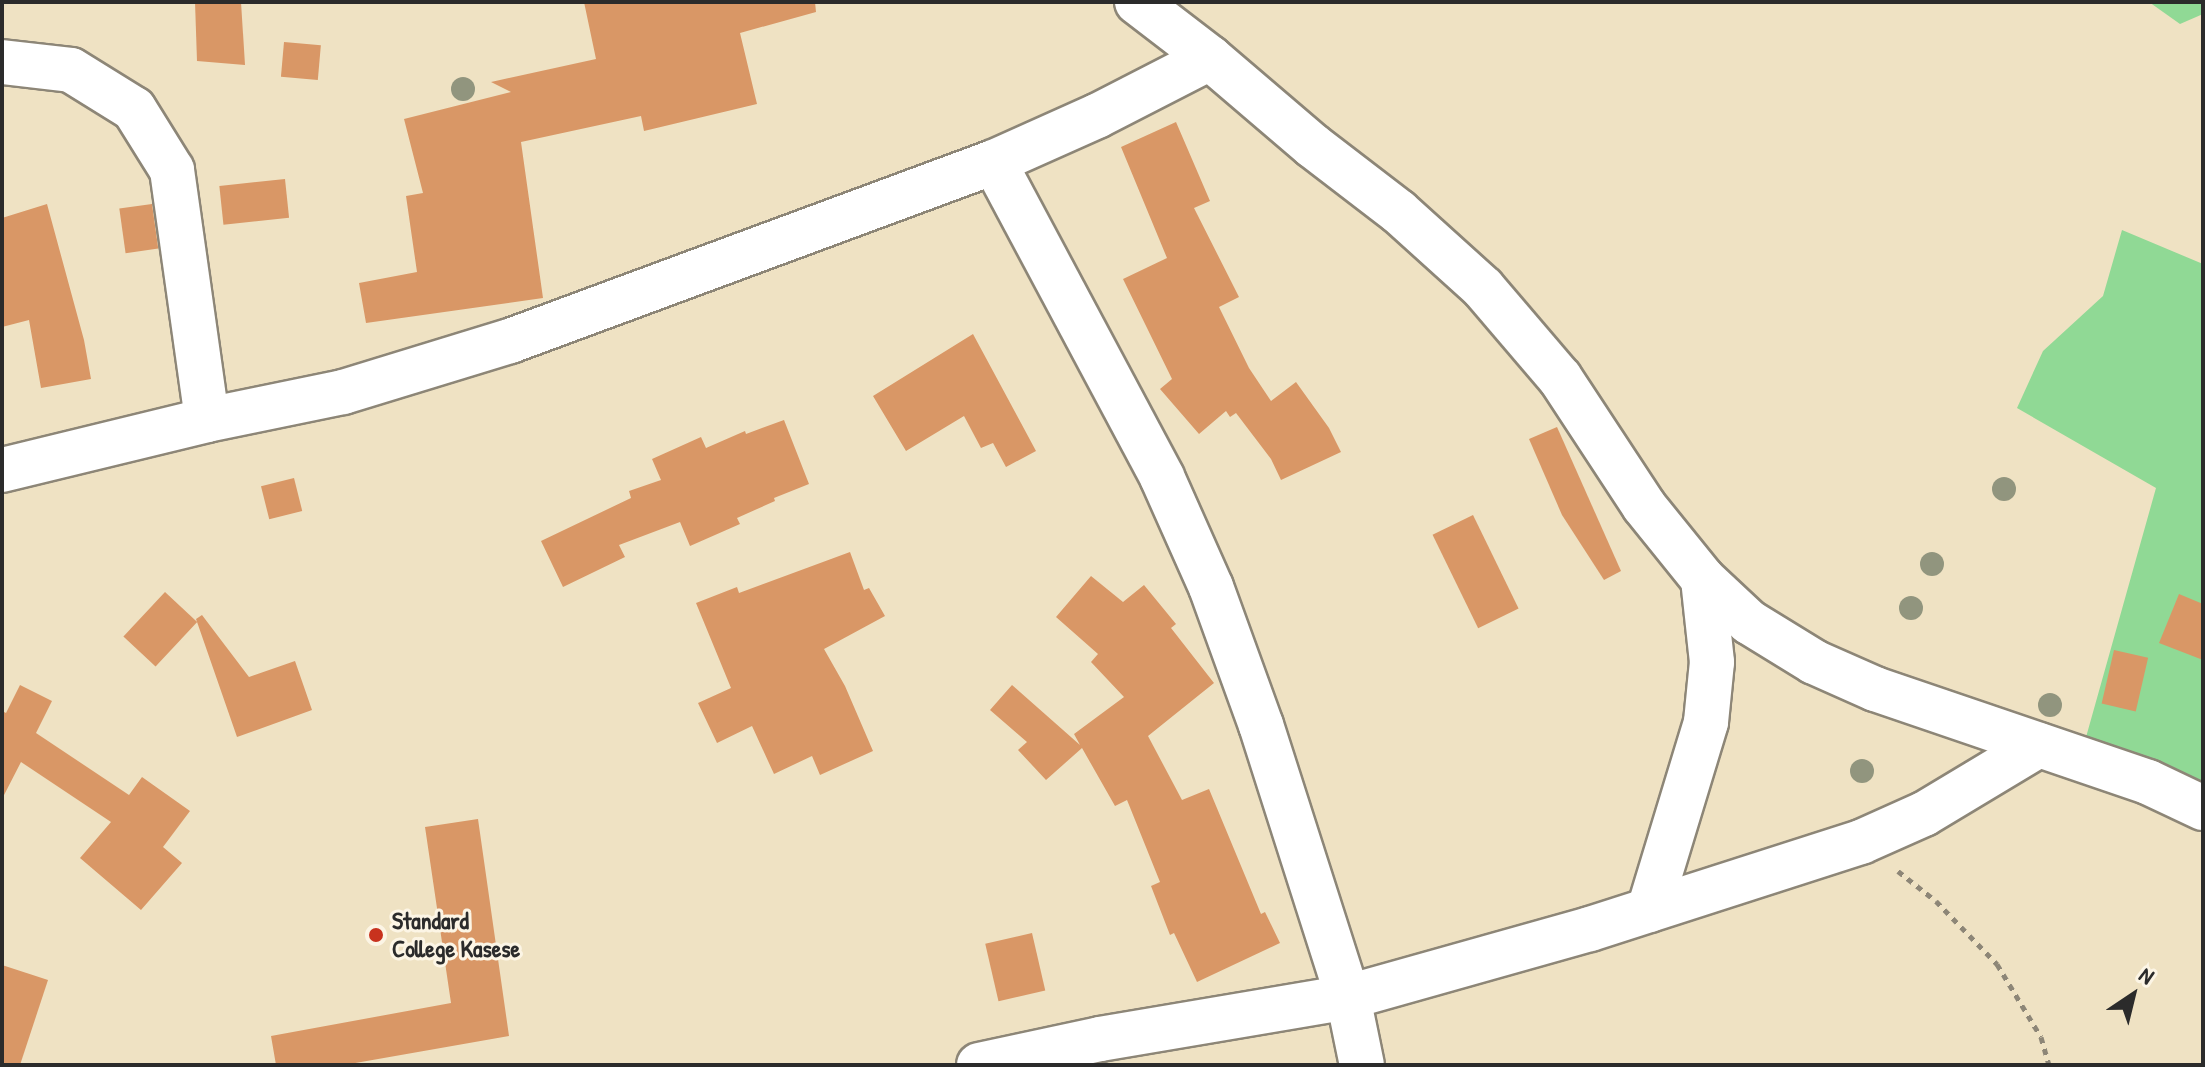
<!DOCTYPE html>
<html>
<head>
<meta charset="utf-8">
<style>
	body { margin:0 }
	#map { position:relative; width:2205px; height:1067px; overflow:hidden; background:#efe2c3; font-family:"Patrick Hand",sans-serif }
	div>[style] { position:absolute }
	.green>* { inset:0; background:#90d995 }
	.building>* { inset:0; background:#d99766; transform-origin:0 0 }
	.path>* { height:5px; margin-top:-2.5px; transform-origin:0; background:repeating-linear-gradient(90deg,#8d8677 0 6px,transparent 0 12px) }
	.roads { filter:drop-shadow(2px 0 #8d8677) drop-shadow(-2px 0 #8d8677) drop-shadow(0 2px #8d8677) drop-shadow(0 -2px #8d8677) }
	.minor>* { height:44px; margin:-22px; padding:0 22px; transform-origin:22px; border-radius:22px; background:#fff }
	.trees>* { width:24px; height:24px; margin:-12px; border-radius:50%; background:#91957e }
	.dots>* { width:22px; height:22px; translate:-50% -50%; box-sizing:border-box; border:4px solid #fcf5e5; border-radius:50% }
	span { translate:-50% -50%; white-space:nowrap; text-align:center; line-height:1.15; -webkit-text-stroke:6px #fcf5e5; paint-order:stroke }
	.poi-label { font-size:24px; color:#2b2b2b; font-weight:700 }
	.left { translate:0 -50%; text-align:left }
	.frame { position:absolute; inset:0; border:4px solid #2b2b2b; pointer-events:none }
	.north { position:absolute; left:2093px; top:955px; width:80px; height:80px; -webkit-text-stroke:6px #fcf5e5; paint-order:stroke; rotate:35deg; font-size:22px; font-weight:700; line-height:32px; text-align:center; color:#2b2b2b }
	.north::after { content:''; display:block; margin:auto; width:28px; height:36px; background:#2b2b2b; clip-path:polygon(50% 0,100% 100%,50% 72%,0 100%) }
</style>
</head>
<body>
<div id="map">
	<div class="green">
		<i style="clip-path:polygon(2149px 2px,2203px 2px,2203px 14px,2180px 24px)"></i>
		<i style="clip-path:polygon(2122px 230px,2203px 264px,2203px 803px,2081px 755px,2156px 488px,2017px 408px,2043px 351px,2103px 296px)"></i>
	</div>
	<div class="building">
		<i style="clip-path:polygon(195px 2px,241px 2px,245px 65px,197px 61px)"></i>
		<i style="clip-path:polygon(584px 2px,815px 2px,816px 12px,740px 33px,757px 104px,644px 131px,641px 116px,521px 142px,543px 298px,366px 323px,359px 283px,417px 272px,406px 196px,423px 193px,404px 119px,511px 92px,491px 82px,596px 59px)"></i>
		<i style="left:284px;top:42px;width:37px;height:35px;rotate:5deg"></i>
		<i style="clip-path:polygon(1176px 122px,1210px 201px,1194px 208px,1239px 297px,1219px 307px,1249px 368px,1271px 401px,1296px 382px,1329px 428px,1341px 452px,1281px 480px,1271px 459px,1236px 413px,1230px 417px,1226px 411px,1199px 434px,1160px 389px,1172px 379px,1123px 279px,1167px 258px,1121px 147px)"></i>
		<i style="left:285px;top:179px;width:39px;height:66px;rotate:84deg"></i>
		<i style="clip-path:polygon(47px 204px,84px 340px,91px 379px,41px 388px,29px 320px,2px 327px,2px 218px)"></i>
		<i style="left:152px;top:204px;width:45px;height:33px;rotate:82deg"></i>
		<i style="clip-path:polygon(973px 334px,1036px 451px,1006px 467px,993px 443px,981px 448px,964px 416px,906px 451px,873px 396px)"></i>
		<i style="clip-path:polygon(784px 420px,809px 484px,774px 498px,775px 501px,737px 518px,740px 524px,690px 546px,680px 522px,619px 545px,625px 557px,563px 587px,541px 541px,631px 498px,629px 491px,661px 480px,652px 459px,701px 437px,706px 448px,745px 431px,746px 434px)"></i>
		<i style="clip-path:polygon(1557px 427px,1621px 571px,1604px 580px,1562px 515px,1529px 439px)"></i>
		<i style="left:294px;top:478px;width:34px;height:34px;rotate:76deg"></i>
		<i style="left:1473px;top:515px;width:104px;height:45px;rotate:64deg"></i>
		<i style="clip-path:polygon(850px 552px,864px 590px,869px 588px,885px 616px,824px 649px,845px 686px,873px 751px,820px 775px,812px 756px,774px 774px,752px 726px,717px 743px,698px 703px,731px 688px,696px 603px,737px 587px,739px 593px)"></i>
		<i style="clip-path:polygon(1091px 576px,1123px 602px,1144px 585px,1176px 624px,1171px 628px,1214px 683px,1148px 736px,1182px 800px,1209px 789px,1261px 914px,1265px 912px,1280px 943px,1197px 982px,1174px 933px,1170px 935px,1151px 886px,1160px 882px,1127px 800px,1115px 806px,1082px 748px,1046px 780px,1018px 750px,1027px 742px,990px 710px,1012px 685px,1080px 745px,1074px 734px,1124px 697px,1091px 662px,1098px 654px,1056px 617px)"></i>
		<i style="left:165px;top:592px;width:44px;height:61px;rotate:43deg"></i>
		<i style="clip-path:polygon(2179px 594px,2203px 604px,2203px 660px,2159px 643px)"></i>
		<i style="clip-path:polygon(202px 615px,249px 677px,295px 661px,312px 710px,237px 737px,196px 619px)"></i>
		<i style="left:2114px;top:650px;width:35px;height:55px;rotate:13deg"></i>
		<i style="clip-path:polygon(20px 685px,52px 701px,36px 733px,129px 795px,142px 777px,190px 811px,163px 847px,182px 863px,141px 910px,80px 858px,111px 822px,21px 762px,2px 799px,2px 711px,6px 713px)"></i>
		<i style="clip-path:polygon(478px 819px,509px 1036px,344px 1065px,276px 1065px,271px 1036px,451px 1003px,425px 827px)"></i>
		<i style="left:1032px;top:933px;width:59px;height:48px;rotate:77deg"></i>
		<i style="clip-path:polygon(2px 965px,48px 980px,20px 1065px,2px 1065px)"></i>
	</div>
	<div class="path">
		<i style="left:1898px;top:871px;width:48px;rotate:38.3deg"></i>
		<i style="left:1936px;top:901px;width:88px;rotate:45.9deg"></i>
		<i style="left:1997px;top:964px;width:85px;rotate:58.9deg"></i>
		<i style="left:2041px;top:1037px;width:29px;rotate:74deg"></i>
	</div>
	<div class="roads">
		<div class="minor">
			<i style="left:1137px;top:2px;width:92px;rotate:37.5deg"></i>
			<i style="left:1210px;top:58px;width:135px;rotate:40.5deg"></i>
			<i style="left:1313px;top:146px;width:108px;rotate:37.5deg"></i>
			<i style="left:1399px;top:212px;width:113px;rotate:42.1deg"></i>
			<i style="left:1483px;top:288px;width:118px;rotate:49.5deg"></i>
			<i style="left:1560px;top:378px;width:153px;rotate:56.7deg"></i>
			<i style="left:1644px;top:506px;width:94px;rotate:51.1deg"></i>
			<i style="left:1703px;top:579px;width:63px;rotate:43.1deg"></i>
			<i style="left:1749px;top:622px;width:76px;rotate:31.6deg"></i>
			<i style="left:1814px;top:662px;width:67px;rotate:23.9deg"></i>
			<i style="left:1875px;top:689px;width:288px;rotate:18.8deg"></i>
			<i style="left:2148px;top:782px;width:61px;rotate:25.3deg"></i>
			<i style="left:2px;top:62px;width:69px;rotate:6.6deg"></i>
			<i style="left:71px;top:70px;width:74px;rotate:31.8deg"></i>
			<i style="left:134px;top:109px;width:72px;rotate:58.1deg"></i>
			<i style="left:172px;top:170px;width:252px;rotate:82deg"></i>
			<i style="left:994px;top:162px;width:357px;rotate:61.9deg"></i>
			<i style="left:1162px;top:477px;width:120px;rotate:66deg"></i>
			<i style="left:1211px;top:587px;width:147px;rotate:70.1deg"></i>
			<i style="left:1261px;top:725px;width:286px;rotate:72.3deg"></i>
			<i style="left:1348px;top:997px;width:69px;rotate:78.4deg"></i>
			<i style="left:2px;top:470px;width:211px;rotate:-13.7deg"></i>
			<i style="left:207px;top:420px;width:139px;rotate:-11.6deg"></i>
			<i style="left:343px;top:392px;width:175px;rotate:-17deg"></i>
			<i style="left:510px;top:341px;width:516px;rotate:-20.3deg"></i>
			<i style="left:994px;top:162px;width:113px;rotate:-24.1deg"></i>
			<i style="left:1097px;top:116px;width:127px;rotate:-27.2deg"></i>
			<i style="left:1649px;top:910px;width:196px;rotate:-73.1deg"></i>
			<i style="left:1706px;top:722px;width:60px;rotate:-84.3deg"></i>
			<i style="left:1712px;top:662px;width:83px;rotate:-96.2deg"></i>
			<i style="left:979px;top:1065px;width:124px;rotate:-12.1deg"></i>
			<i style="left:1100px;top:1039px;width:252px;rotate:-9.6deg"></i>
			<i style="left:1348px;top:997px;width:251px;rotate:-15.7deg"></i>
			<i style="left:1590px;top:929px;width:285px;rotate:-17.8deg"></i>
			<i style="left:1861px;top:842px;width:69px;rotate:-24deg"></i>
			<i style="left:1924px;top:814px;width:134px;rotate:-31deg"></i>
		</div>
	</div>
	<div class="trees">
		<i style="left:463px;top:89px"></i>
		<i style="left:2004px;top:489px"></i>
		<i style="left:1932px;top:564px"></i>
		<i style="left:1911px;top:608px"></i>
		<i style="left:2050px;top:705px"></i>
		<i style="left:1862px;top:771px"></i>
	</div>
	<div class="dots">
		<i style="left:376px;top:935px;background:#c8321e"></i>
	</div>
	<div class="poi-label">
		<span class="left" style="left:392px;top:935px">Standard<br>College Kasese</span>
	</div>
	<div class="frame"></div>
	<div class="north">N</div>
</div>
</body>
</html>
